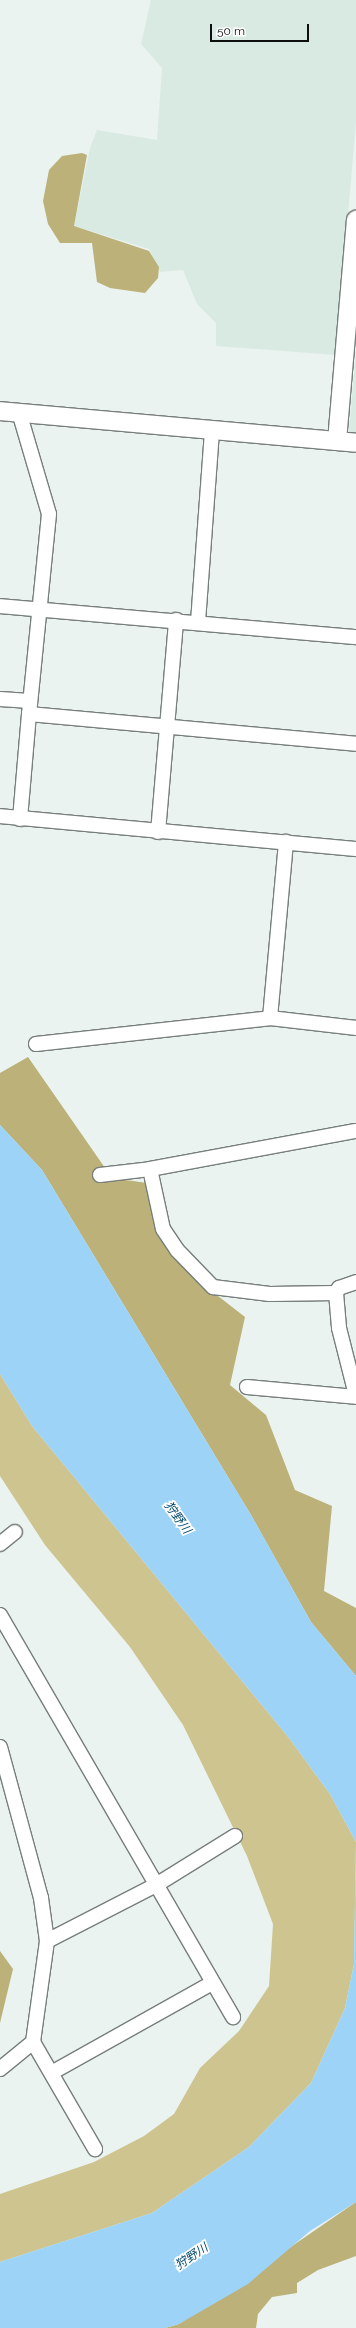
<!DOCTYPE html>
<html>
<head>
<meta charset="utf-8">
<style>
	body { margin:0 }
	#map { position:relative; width:356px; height:2328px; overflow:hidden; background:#eaf3ef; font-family:Raleway,"Noto Sans JP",sans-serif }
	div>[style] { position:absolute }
	.built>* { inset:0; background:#d9eae3 }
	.green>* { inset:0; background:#cec48f }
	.forest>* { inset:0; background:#bbb179 }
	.water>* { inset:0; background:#9dd3f7 }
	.roads { filter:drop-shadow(1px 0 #777e7b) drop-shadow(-1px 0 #777e7b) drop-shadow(0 1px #777e7b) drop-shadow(0 -1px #777e7b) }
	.minor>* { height:14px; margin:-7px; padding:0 7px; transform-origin:7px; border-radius:7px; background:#fff }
	.tertiary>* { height:18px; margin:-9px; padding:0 9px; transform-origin:9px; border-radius:9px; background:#fff }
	span { translate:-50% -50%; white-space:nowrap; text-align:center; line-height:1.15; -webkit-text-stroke:3.5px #fff; paint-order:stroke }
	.water-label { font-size:12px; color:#044a6c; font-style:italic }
	.scale { position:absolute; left:210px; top:24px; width:99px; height:18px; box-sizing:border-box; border:2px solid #0c0f0e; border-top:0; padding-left:5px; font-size:12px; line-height:14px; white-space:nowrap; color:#0c0f0e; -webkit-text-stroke:3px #fff; paint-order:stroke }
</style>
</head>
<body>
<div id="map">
	<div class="built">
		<i style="clip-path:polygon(151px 0,356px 0,356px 122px,336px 355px,216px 346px,216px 323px,197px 304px,183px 270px,160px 272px,149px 249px,74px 226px,90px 148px,97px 130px,157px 140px,162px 68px,141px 44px)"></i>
		<i style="clip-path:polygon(356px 350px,356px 433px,349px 432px)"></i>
	</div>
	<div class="green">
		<i style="clip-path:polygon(0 1374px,32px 1426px,289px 1738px,330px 1794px,356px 1842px,354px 1964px,345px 2008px,311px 2083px,249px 2147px,152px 2213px,0 2262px,0 2194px,94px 2162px,144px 2136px,174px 2114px,200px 2068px,239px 2031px,269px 1986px,273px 1924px,247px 1856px,183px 1725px,130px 1647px,45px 1545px,0 1476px)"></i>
	</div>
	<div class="forest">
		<i style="clip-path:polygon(82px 153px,87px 155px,74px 226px,149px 251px,159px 267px,158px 278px,145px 293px,110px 288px,97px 282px,92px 243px,60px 243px,48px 224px,43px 201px,49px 170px,62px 156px)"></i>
		<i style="clip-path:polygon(28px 1057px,112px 1178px,147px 1183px,155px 1224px,164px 1243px,209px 1289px,245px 1317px,230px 1385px,266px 1415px,295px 1490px,332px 1506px,324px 1591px,356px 1608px,356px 1676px,311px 1622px,251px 1515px,42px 1170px,0 1125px,0 1073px)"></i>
		<i style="clip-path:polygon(0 1951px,13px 1969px,0 2023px)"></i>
		<i style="clip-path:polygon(356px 2202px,356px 2256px,318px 2270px,297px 2283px,297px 2293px,272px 2297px,258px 2314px,256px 2328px,165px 2328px,179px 2324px)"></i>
	</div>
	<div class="water">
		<i style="clip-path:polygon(0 1125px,42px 1170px,251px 1515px,311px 1622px,356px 1676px,356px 1842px,330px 1794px,289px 1738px,32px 1426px,0 1374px)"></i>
		<i style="clip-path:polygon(356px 1845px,356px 2202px,310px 2231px,248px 2284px,179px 2324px,165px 2328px,0 2328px,0 2262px,152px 2213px,249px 2147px,311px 2083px,345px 2008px,354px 1964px)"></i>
	</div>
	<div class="roads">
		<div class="minor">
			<i style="left:19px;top:412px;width:106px;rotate:73.6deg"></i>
			<i style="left:49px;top:514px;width:201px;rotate:95.7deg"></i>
			<i style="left:29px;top:714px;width:328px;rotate:5.2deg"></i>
			<i style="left:0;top:606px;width:357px;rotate:5deg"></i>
			<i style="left:198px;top:622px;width:193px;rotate:-85.8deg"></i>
			<i style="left:0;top:699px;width:30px;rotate:4deg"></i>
			<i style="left:0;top:816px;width:358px;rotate:5.3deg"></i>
			<i style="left:20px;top:819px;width:105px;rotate:-85.1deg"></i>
			<i style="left:158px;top:832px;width:213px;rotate:-85.1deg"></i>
			<i style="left:270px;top:1018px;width:177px;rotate:-84.8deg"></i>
			<i style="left:36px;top:1044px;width:235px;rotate:-6.3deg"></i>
			<i style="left:270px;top:1018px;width:87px;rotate:6.6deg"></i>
			<i style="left:150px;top:1169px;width:61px;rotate:77.8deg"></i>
			<i style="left:163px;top:1229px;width:25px;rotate:56deg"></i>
			<i style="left:177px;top:1250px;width:52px;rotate:45.8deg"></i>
			<i style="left:213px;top:1287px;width:57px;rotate:7deg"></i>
			<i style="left:270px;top:1294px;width:66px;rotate:-0.9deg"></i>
			<i style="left:336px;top:1293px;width:6px;rotate:-59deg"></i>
			<i style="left:339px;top:1288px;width:18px;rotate:-19deg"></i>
			<i style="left:100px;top:1175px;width:50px;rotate:-6.8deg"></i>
			<i style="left:150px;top:1169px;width:209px;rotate:-10.5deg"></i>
			<i style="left:336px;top:1293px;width:35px;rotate:85deg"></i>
			<i style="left:339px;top:1328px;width:69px;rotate:75.8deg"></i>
			<i style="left:247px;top:1387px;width:109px;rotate:5.2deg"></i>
			<i style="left:0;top:1544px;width:19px;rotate:-39deg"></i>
			<i style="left:0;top:1615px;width:465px;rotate:59.9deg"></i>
			<i style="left:0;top:1747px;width:156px;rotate:74.8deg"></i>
			<i style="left:41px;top:1898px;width:43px;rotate:82.1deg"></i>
			<i style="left:47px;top:1941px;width:102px;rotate:97.9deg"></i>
			<i style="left:33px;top:2042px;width:124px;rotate:59.9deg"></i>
			<i style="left:47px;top:1941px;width:123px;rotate:-27.2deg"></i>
			<i style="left:156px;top:1885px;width:93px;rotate:-31.8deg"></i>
			<i style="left:0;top:2069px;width:43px;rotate:-39.3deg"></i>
			<i style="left:53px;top:2072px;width:182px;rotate:-29.2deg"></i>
		</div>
		<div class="tertiary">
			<i style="left:0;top:411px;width:357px;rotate:5.1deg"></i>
			<i style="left:337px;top:441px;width:222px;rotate:-85.1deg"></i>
		</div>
	</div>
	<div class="water-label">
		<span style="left:177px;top:1518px;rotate:54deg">狩野川</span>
		<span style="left:192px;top:2257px;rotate:-34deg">狩野川</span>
	</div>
	<div class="scale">50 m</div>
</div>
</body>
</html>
